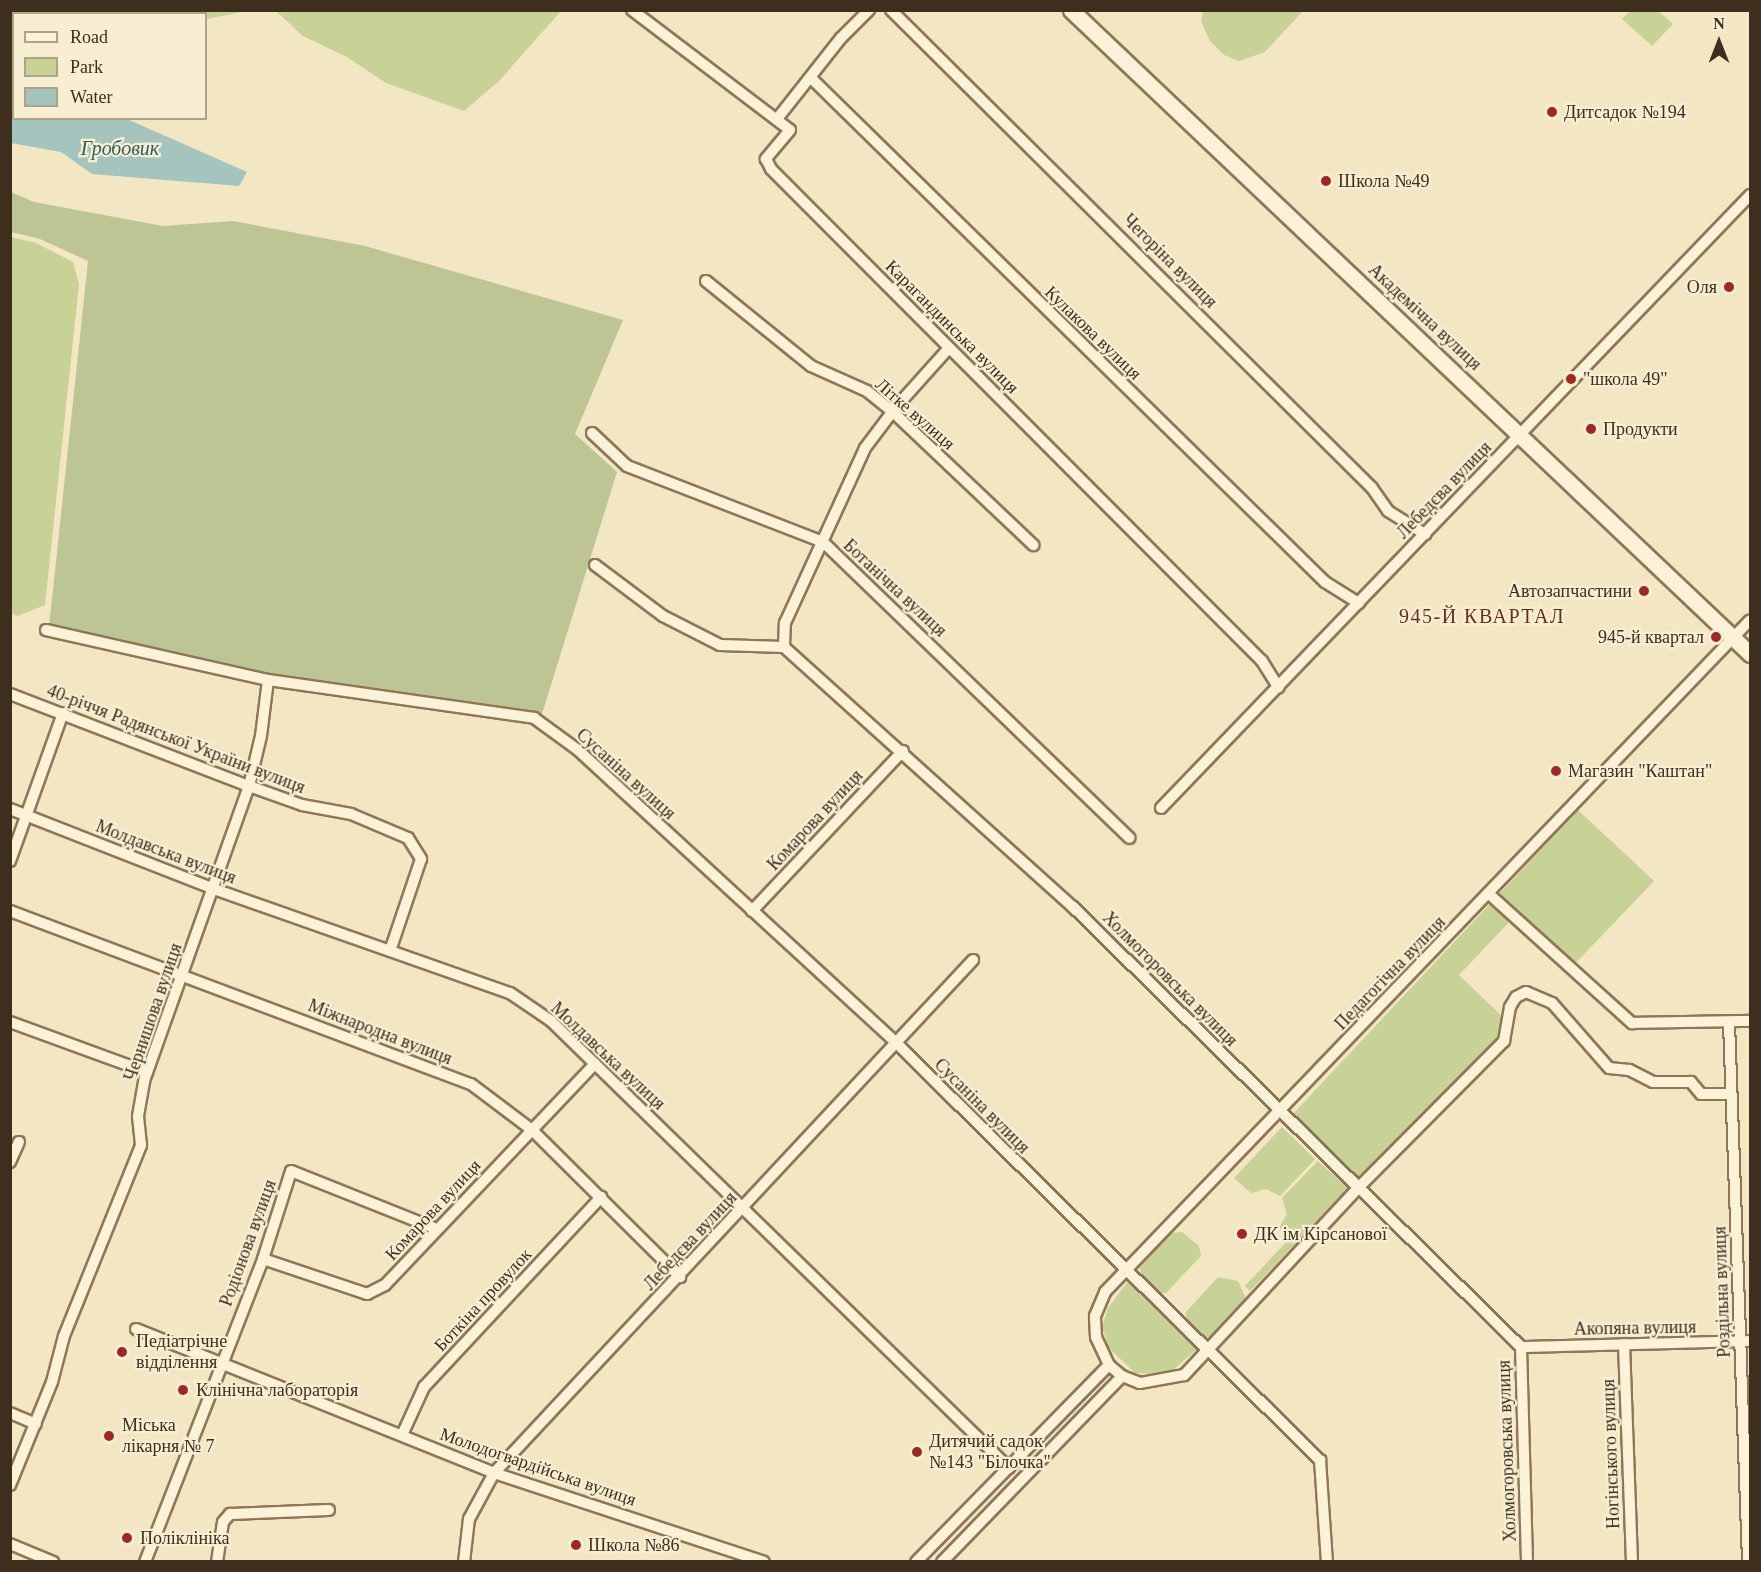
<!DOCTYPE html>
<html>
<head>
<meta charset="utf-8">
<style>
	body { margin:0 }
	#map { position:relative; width:1761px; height:1572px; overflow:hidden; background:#f2e6c3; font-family:Georgia,serif }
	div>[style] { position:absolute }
	.green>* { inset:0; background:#c8d196 }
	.cemetery>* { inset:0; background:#bec595 }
	.water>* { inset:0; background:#a5c4bd }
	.roads { filter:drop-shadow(2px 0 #8e7758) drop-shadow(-2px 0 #8e7758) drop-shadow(0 2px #8e7758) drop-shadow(0 -2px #8e7758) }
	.minor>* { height:10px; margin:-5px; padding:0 5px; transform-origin:5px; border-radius:5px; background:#fcf2d7 }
	.secondary>* { height:15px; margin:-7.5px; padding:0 7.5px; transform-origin:7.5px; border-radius:7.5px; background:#fcf2d7 }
	.dots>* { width:16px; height:16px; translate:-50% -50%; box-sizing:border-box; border:3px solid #f8efd3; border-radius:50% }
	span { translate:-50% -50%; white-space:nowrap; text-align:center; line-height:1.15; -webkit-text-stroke:4.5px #f8efd3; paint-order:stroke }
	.poi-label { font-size:18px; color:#3d2e1d }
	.left { translate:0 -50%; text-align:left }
	.right { translate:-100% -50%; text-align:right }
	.street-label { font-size:18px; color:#3d2e1d }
	.water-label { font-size:20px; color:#2b5e5d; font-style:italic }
	.neighbourhood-label { font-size:20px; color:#6d2e19; letter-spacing:1.5px }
	.frame { position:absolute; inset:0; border:12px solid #3d2e1d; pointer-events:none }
	.legend { position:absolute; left:12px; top:12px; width:195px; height:108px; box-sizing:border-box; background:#f8efd3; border:2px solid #ada28a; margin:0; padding:8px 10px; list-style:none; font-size:18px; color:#3d2e1d }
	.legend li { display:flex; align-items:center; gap:12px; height:30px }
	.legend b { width:30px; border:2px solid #ada28a }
	.north { position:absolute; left:1689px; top:12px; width:60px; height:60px; -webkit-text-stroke:4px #f8efd3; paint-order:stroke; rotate:0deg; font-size:16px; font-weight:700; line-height:24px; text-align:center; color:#3d2e1d }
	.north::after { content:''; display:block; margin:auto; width:21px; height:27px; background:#3d2e1d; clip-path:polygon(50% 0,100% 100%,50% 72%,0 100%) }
</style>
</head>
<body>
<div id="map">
	<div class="green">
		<i style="clip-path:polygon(165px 11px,247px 11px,207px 19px,206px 14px)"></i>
		<i style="clip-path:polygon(276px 11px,561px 11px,499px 81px,464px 111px,386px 83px,347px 57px,303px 36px)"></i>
		<i style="clip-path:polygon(1203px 11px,1203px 10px,1303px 11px,1265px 52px,1239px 61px,1224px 55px,1210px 41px,1201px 21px)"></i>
		<i style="clip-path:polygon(1630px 11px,1658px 11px,1673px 24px,1652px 46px,1622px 19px)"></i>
		<i style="clip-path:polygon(11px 237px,36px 243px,73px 262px,79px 284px,45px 605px,18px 616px,10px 613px)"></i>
		<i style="clip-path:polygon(1578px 810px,1654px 881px,1569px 970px,1513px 918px,1459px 975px,1511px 1025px,1360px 1179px,1291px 1116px)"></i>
		<i style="clip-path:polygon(1282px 1127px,1315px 1159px,1280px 1196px,1266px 1189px,1251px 1193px,1234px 1178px)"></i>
		<i style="clip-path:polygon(1318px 1161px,1348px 1188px,1250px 1291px,1245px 1286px,1290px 1238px,1279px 1228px,1287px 1214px,1282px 1198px)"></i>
		<i style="clip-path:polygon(1182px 1232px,1199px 1246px,1201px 1256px,1166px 1293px,1156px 1293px,1141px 1277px,1140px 1267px,1172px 1233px)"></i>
		<i style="clip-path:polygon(1218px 1277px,1238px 1281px,1247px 1301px,1212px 1337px,1202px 1337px,1187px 1321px,1186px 1312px)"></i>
		<i style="clip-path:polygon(1128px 1281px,1198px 1348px,1173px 1370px,1156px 1374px,1135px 1373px,1109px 1348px,1102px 1327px,1108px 1308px)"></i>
	</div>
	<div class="cemetery">
		<i style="clip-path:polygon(11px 192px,34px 202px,163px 226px,233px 221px,365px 246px,623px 320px,575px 434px,617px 472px,542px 714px,279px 679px,49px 627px,88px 261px,40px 239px,11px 232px)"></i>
	</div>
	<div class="water">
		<i style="clip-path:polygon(10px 11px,15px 13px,14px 118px,127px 119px,247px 172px,239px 186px,92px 174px,61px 152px,11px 143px)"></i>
	</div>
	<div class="roads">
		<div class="minor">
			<i style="left:632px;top:10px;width:198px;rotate:37.2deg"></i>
			<i style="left:790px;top:130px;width:38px;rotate:130deg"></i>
			<i style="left:766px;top:159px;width:11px;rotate:63deg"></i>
			<i style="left:771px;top:169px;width:695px;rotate:45.06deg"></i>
			<i style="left:1262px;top:661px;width:31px;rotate:58deg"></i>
			<i style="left:891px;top:10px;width:678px;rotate:44.82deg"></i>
			<i style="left:1372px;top:488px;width:28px;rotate:55deg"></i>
			<i style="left:1388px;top:511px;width:44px;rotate:31.9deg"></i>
			<i style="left:811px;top:78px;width:720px;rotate:44.44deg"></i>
			<i style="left:1325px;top:582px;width:40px;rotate:32deg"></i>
			<i style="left:777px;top:119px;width:103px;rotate:-51.7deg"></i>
			<i style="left:841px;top:38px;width:40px;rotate:-45deg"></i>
			<i style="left:706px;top:281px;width:135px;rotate:39deg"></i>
			<i style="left:811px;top:366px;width:61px;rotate:24.1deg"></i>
			<i style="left:867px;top:391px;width:32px;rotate:39deg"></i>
			<i style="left:892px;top:411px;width:195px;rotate:43.5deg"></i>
			<i style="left:592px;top:433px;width:48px;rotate:43.3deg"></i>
			<i style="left:627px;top:466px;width:210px;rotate:21.2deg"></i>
			<i style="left:823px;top:542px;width:426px;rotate:44deg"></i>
			<i style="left:595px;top:565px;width:85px;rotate:36.9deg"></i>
			<i style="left:663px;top:616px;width:64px;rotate:27deg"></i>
			<i style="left:720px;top:645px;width:64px;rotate:1.8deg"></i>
			<i style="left:784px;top:647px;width:389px;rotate:42deg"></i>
			<i style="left:1073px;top:907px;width:628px;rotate:44.48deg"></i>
			<i style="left:1521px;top:1347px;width:215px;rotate:88.4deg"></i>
			<i style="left:46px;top:630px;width:228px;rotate:12.7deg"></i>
			<i style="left:268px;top:680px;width:269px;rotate:8.1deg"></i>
			<i style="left:534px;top:718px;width:54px;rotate:36deg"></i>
			<i style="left:578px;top:750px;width:430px;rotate:42.6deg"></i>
			<i style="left:894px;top:1041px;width:598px;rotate:44.53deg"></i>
			<i style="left:1320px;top:1460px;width:102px;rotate:86.1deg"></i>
			<i style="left:784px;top:647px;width:24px;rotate:-88deg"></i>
			<i style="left:785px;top:623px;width:192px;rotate:-65.4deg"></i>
			<i style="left:865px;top:448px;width:51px;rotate:-52.9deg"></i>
			<i style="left:896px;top:407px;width:79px;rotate:-48.1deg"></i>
			<i style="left:10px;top:694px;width:256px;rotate:21.1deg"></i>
			<i style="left:249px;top:786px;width:56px;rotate:19.7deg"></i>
			<i style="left:302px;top:805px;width:50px;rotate:10.4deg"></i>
			<i style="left:351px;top:814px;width:62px;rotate:22.8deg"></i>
			<i style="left:408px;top:838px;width:25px;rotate:58deg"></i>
			<i style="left:421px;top:859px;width:97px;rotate:108.6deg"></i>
			<i style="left:1161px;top:808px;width:850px;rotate:-46.14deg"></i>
			<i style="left:10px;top:809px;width:219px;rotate:21.4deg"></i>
			<i style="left:214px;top:889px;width:314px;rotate:19.4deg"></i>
			<i style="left:510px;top:993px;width:50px;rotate:34.3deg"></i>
			<i style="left:551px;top:1021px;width:640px;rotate:44.3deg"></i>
			<i style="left:10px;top:861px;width:157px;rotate:-70.3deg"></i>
			<i style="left:1489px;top:894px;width:193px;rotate:42.1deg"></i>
			<i style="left:1632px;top:1023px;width:118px;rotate:-1deg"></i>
			<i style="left:10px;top:911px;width:492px;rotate:20.6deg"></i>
			<i style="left:471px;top:1084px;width:76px;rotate:37deg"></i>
			<i style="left:532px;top:1130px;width:209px;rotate:44.8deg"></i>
			<i style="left:752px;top:911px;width:220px;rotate:-46.7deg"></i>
			<i style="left:10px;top:1022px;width:146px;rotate:20.1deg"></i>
			<i style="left:1729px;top:1022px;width:540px;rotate:87.98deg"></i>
			<i style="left:1731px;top:1094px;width:30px;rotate:180deg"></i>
			<i style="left:1701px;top:1094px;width:16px;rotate:-130deg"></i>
			<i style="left:1691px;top:1082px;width:38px;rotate:180deg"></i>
			<i style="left:1653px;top:1082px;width:27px;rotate:-153deg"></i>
			<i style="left:1629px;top:1070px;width:20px;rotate:-174deg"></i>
			<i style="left:1609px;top:1068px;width:86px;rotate:-131.2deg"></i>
			<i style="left:1552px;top:1003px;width:28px;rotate:-157deg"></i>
			<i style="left:1526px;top:992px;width:11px;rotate:153deg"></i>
			<i style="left:1516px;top:997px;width:12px;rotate:121deg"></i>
			<i style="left:1510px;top:1007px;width:35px;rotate:100deg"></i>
			<i style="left:1504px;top:1041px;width:206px;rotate:134.8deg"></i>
			<i style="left:1359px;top:1187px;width:257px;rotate:132.9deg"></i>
			<i style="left:1184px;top:1375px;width:45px;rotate:169.7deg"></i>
			<i style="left:1140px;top:1383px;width:19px;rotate:-159deg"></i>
			<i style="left:1122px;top:1376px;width:17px;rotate:-140deg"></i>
			<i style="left:1109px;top:1365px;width:31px;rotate:-115deg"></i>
			<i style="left:1096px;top:1337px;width:21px;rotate:-93deg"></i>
			<i style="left:1095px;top:1316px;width:26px;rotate:-67deg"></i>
			<i style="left:1105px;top:1292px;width:931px;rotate:-46.17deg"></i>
			<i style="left:10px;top:1162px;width:22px;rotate:-66deg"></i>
			<i style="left:263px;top:1259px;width:110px;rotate:18.6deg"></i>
			<i style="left:367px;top:1294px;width:20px;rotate:-27deg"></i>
			<i style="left:385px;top:1285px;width:305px;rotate:-46.5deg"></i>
			<i style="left:136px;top:1329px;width:386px;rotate:21.9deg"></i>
			<i style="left:494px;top:1473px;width:284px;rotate:18.2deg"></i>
			<i style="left:1624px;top:1344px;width:218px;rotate:87.9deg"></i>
			<i style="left:1521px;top:1347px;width:229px;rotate:-1.5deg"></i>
			<i style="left:10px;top:1413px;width:28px;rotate:23deg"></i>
			<i style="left:402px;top:1435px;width:53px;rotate:-65.4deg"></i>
			<i style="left:424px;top:1387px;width:260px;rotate:-47deg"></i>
			<i style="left:10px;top:1485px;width:111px;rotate:-67.8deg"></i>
			<i style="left:52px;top:1382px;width:48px;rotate:-75.4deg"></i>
			<i style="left:64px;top:1336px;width:206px;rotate:-68deg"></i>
			<i style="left:141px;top:1145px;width:29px;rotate:-96deg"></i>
			<i style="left:138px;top:1116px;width:39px;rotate:-80deg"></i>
			<i style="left:145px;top:1078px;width:310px;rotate:-70.4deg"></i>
			<i style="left:249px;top:786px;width:51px;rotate:-76.5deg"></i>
			<i style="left:261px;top:736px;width:56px;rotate:-82.9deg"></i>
			<i style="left:10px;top:1544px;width:47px;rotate:22.7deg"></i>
			<i style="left:145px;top:1562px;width:325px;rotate:-68.7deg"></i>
			<i style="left:263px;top:1259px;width:92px;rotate:-72.3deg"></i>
			<i style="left:291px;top:1171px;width:157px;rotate:21.7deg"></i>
			<i style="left:217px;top:1562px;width:40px;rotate:-81.5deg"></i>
			<i style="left:223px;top:1522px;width:11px;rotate:-49deg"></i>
			<i style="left:230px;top:1514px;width:99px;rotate:-2.3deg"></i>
			<i style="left:464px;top:1562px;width:43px;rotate:-83.4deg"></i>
			<i style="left:469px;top:1519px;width:52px;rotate:-61.5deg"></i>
			<i style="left:494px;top:1473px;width:702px;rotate:-46.96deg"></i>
			<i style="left:916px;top:1562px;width:276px;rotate:-45.6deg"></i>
			<i style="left:942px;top:1562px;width:259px;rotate:-45.9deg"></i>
		</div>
		<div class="secondary">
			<i style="left:1071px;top:10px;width:936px;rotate:43.48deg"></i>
		</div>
	</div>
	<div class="dots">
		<i style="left:1552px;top:112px;background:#a22722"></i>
		<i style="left:1326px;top:181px;background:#a22722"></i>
		<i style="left:1729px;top:287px;background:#a22722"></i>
		<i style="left:1571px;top:379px;background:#a22722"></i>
		<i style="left:1591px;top:429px;background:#a22722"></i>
		<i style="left:1644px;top:591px;background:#a22722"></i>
		<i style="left:1716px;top:637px;background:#a22722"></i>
		<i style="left:1556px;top:771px;background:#a22722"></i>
		<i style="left:1242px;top:1234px;background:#a22722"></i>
		<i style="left:122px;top:1352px;background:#a22722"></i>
		<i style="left:183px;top:1390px;background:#a22722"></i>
		<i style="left:109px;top:1436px;background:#a22722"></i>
		<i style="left:917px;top:1452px;background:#a22722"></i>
		<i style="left:127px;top:1538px;background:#a22722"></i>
		<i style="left:576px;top:1545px;background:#a22722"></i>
	</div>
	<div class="poi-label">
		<span class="left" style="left:1564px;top:112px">Дитсадок №194</span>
		<span class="left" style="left:1338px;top:181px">Школа №49</span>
		<span class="right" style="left:1717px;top:287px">Оля</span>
		<span class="left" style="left:1583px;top:379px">"школа 49"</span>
		<span class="left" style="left:1603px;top:429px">Продукти</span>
		<span class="right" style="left:1632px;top:591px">Автозапчастини</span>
		<span class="right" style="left:1704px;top:637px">945-й квартал</span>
		<span class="left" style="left:1568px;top:771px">Магазин "Каштан"</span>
		<span class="left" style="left:1254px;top:1234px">ДК ім Кірсанової</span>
		<span class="left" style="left:136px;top:1352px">Педіатрічне<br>відділення</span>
		<span class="left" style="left:196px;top:1390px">Клінічна лабораторія</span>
		<span class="left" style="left:122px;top:1436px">Міська<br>лікарня № 7</span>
		<span class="left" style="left:929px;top:1452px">Дитячий садок<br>№143 "Білочка"</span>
		<span class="left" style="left:140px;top:1538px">Поліклініка</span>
		<span class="left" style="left:588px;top:1545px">Школа №86</span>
	</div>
	<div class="street-label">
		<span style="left:1170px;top:261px;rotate:45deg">Чегоріна вулиця</span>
		<span style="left:1425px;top:317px;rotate:43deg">Академічна вулиця</span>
		<span style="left:952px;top:327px;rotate:45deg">Карагандинська вулиця</span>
		<span style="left:1093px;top:333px;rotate:44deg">Кулакова вулиця</span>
		<span style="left:915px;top:414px;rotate:41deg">Літке вулиця</span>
		<span style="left:1444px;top:490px;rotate:-46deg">Лебедєва вулиця</span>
		<span style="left:895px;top:588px;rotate:43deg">Ботанічна вулиця</span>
		<span style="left:176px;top:739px;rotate:21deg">40-річчя Радянської України вулиця</span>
		<span style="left:626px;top:774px;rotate:42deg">Сусаніна вулиця</span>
		<span style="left:815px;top:820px;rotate:-47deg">Комарова вулиця</span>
		<span style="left:166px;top:852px;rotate:21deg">Молдавська вулиця</span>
		<span style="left:1390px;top:973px;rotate:-46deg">Педагогічна вулиця</span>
		<span style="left:1170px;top:979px;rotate:45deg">Холмогоровська вулиця</span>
		<span style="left:153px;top:1012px;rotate:-71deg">Чернишова вулиця</span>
		<span style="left:380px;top:1032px;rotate:21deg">Міжнародна вулиця</span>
		<span style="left:608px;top:1056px;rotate:43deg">Молдавська вулиця</span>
		<span style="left:982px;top:1106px;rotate:45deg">Сусаніна вулиця</span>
		<span style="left:433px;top:1210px;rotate:-47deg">Комарова вулиця</span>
		<span style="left:690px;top:1241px;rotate:-47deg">Лебедєва вулиця</span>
		<span style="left:248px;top:1243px;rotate:-70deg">Родіонова вулиця</span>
		<span style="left:1722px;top:1292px;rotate:-92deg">Роздільна вулиця</span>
		<span style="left:483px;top:1300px;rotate:-47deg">Боткіна провулок</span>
		<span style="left:1635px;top:1328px;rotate:-1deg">Акопяна вулиця</span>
		<span style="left:1507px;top:1451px;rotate:-92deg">Холмогоровська вулиця</span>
		<span style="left:1611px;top:1454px;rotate:-92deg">Ногінського вулиця</span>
		<span style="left:538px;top:1467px;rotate:19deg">Молодогвардійська вулиця</span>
	</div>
	<div class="water-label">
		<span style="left:120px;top:148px">Гробовик</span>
	</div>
	<div class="neighbourhood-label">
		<span style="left:1482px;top:616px">945-Й КВАРТАЛ</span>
	</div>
	<div class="frame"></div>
	<ul class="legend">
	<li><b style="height:8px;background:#fcf2d7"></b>Road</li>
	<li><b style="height:16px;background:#c8d196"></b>Park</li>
	<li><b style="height:16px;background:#a5c4bd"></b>Water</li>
	</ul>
	<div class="north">N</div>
</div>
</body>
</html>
